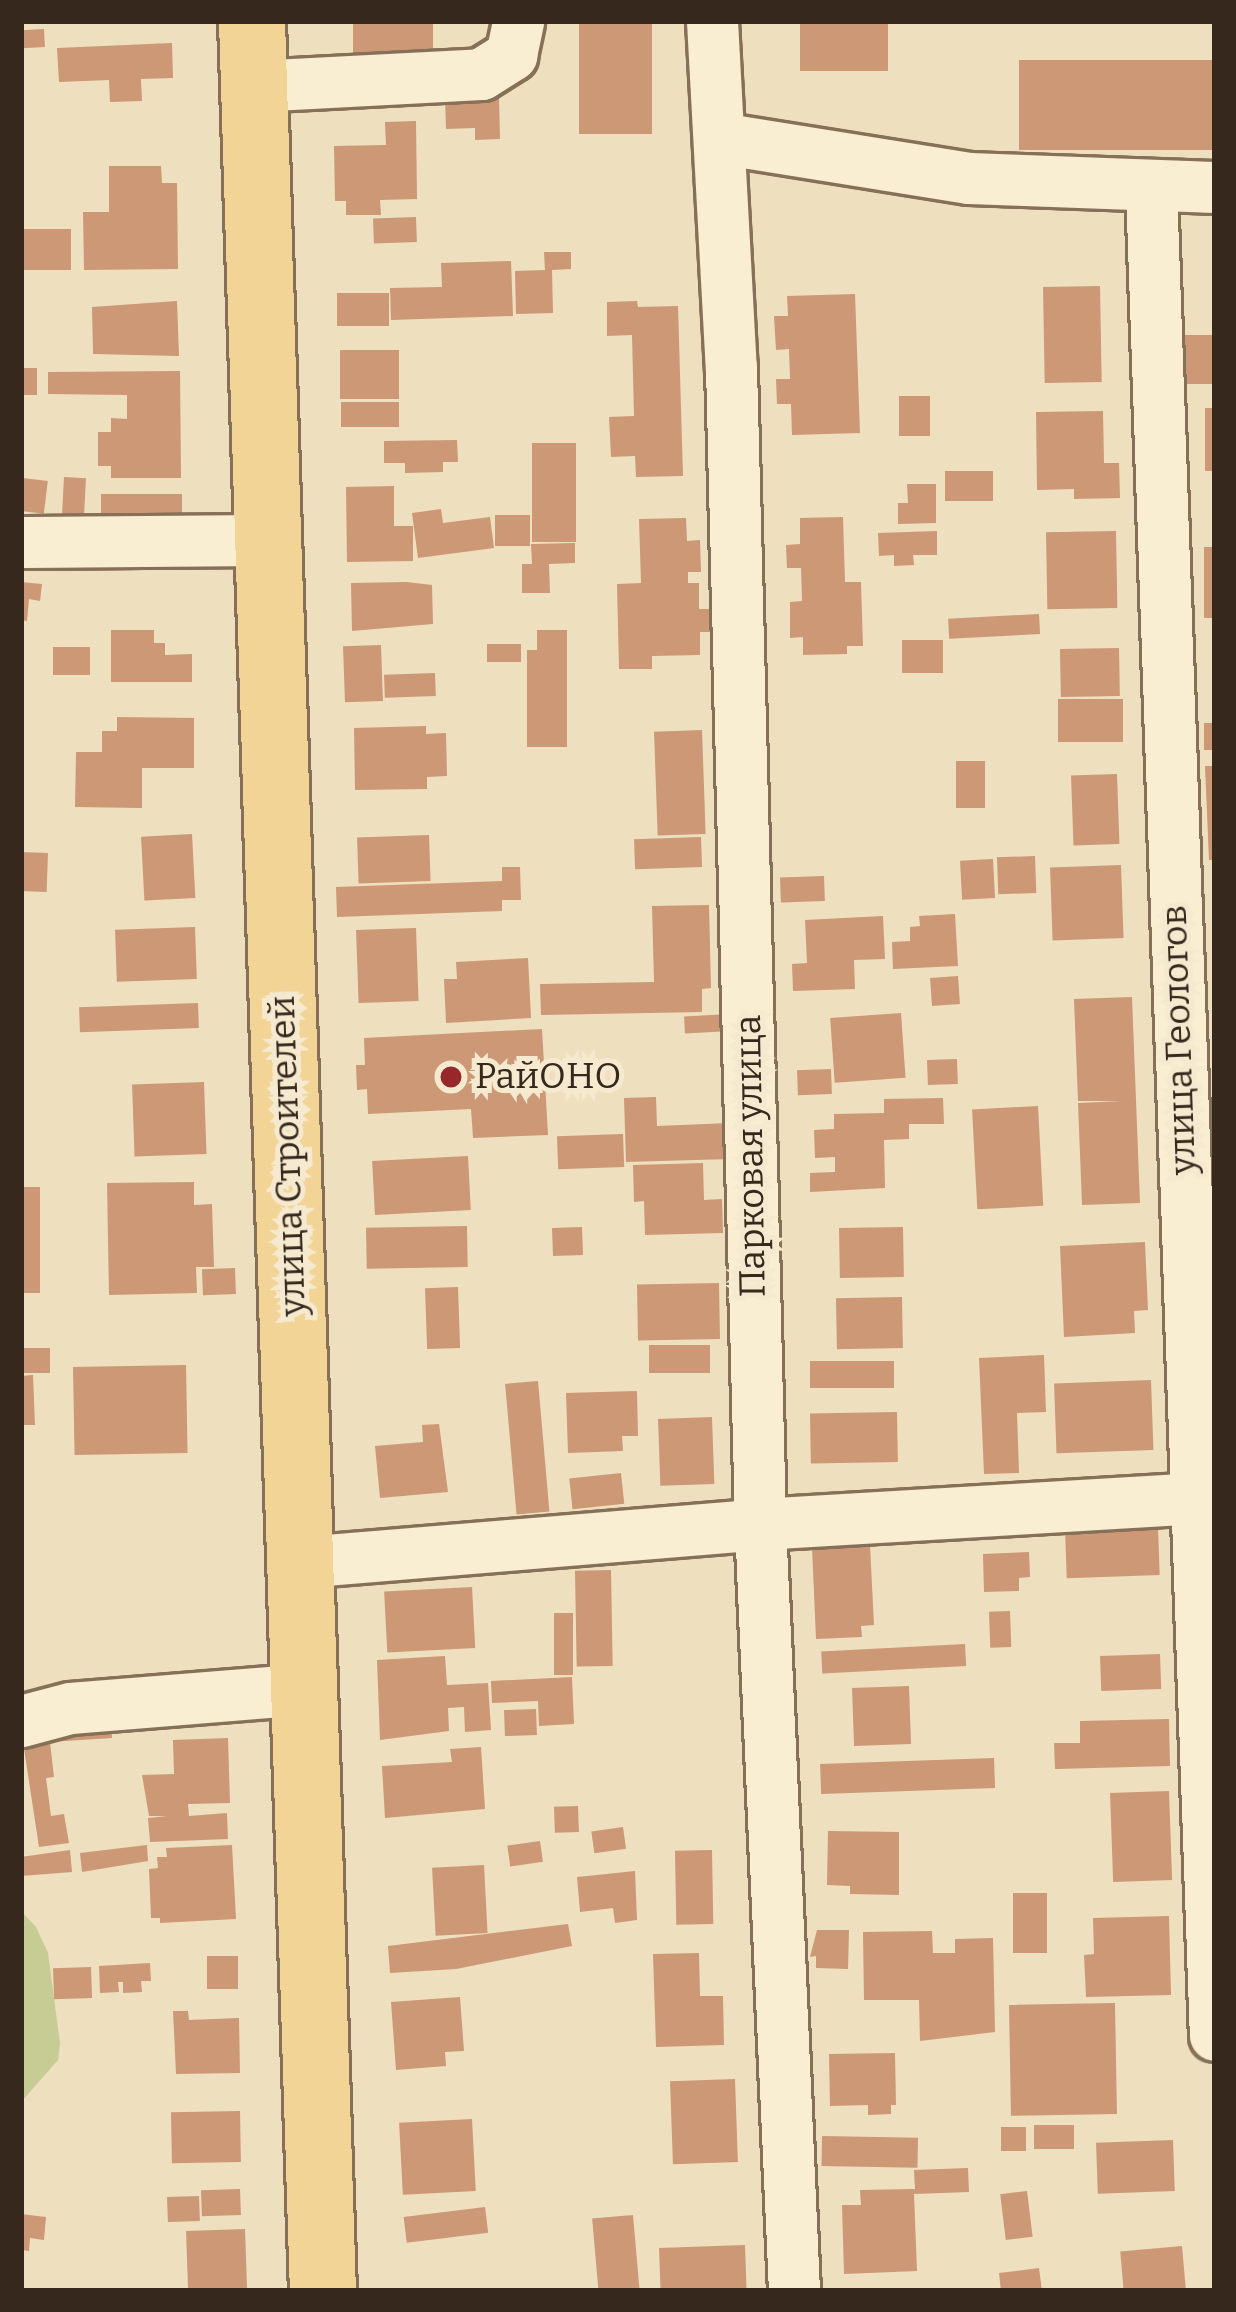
<!DOCTYPE html>
<html>
<head>
<meta charset="utf-8">
<style>
	body { margin:0 }
	#map { position:relative; width:1236px; height:2312px; overflow:hidden; background:#eedfbf; font-family:Bitter,serif }
	div>[style] { position:absolute }
	.green>* { inset:0; background:#c6cc94 }
	.building>* { inset:0; background:#cc9875; transform-origin:0 0 }
	.roads { filter:drop-shadow(3px 0 #877058) drop-shadow(-3px 0 #877058) drop-shadow(0 3px #877058) drop-shadow(0 -3px #877058) }
	.minor>* { height:51px; margin:-25.5px; padding:0 25.5px; transform-origin:25.5px; border-radius:25.5px; background:#f9edd2 }
	.major>* { height:66px; margin:-33px; padding:0 33px; transform-origin:33px; border-radius:33px; background:#f2d496 }
	.dots>* { width:33px; height:33px; translate:-50% -50%; box-sizing:border-box; border:6px solid #f5eacf; border-radius:50% }
	span { translate:-50% -50%; white-space:nowrap; text-align:center; line-height:1.15; -webkit-text-stroke:10px #f5eacf; paint-order:stroke }
	.street-label { font-size:36px; color:#36281c }
	.poi-label { font-size:36px; color:#36281c }
	.left { translate:0 -50%; text-align:left }
	.frame { position:absolute; inset:0; border:24px solid #36281c; pointer-events:none }
</style>
</head>
<body>
<div id="map">
	<div class="green">
		<i style="clip-path:polygon(21px 1911px,36px 1927px,48px 1953px,60px 2043px,58px 2060px,21px 2102px)"></i>
	</div>
	<div class="building">
		<i style="left:353px;top:21px;width:80px;height:36px"></i>
		<i style="left:579px;top:21px;width:73px;height:113px"></i>
		<i style="left:800px;top:21px;width:88px;height:50px"></i>
		<i style="left:44px;top:29px;width:18px;height:23px;rotate:87deg"></i>
		<i style="clip-path:polygon(172px 43px,173px 78px,141px 79px,142px 101px,110px 102px,109px 80px,59px 82px,57px 48px)"></i>
		<i style="left:1215px;top:60px;width:90px;height:196px;rotate:90deg"></i>
		<i style="clip-path:polygon(499px 96px,500px 139px,475px 140px,475px 128px,446px 129px,445px 97px)"></i>
		<i style="clip-path:polygon(416px 121px,417px 199px,380px 200px,381px 215px,346px 215px,346px 201px,335px 201px,334px 146px,386px 145px,385px 122px)"></i>
		<i style="clip-path:polygon(109px 166px,161px 166px,162px 183px,177px 183px,178px 269px,84px 270px,83px 212px,109px 212px)"></i>
		<i style="left:416px;top:217px;width:25px;height:43px;rotate:88deg"></i>
		<i style="left:21px;top:229px;width:50px;height:41px"></i>
		<i style="clip-path:polygon(544px 252px,571px 252px,571px 269px,552px 270px,553px 313px,516px 314px,515px 271px,545px 270px)"></i>
		<i style="clip-path:polygon(511px 261px,513px 316px,391px 320px,390px 288px,442px 287px,441px 263px)"></i>
		<i style="left:1100px;top:286px;width:96px;height:57px;rotate:89deg"></i>
		<i style="left:337px;top:293px;width:52px;height:33px"></i>
		<i style="clip-path:polygon(855px 294px,860px 433px,792px 435px,791px 404px,777px 404px,776px 379px,790px 379px,789px 349px,776px 350px,774px 316px,788px 316px,787px 296px)"></i>
		<i style="clip-path:polygon(177px 301px,179px 356px,93px 354px,92px 307px)"></i>
		<i style="clip-path:polygon(637px 301px,638px 307px,678px 306px,683px 476px,636px 477px,635px 456px,611px 457px,609px 417px,634px 416px,632px 335px,607px 336px,607px 302px)"></i>
		<i style="left:1181px;top:335px;width:34px;height:49px"></i>
		<i style="left:340px;top:350px;width:59px;height:49px"></i>
		<i style="left:21px;top:368px;width:16px;height:27px"></i>
		<i style="clip-path:polygon(180px 371px,181px 478px,111px 478px,111px 466px,98px 466px,98px 432px,111px 432px,111px 418px,127px 419px,127px 395px,48px 394px,48px 372px)"></i>
		<i style="left:930px;top:396px;width:40px;height:31px;rotate:90deg"></i>
		<i style="left:341px;top:402px;width:58px;height:25px"></i>
		<i style="left:1215px;top:408px;width:63px;height:10px;rotate:90deg"></i>
		<i style="clip-path:polygon(1103px 411px,1104px 463px,1119px 463px,1120px 498px,1074px 499px,1074px 489px,1037px 490px,1036px 412px)"></i>
		<i style="clip-path:polygon(457px 440px,458px 462px,443px 462px,443px 472px,405px 473px,405px 463px,384px 463px,384px 441px)"></i>
		<i style="left:532px;top:443px;width:44px;height:99px"></i>
		<i style="left:993px;top:471px;width:30px;height:48px;rotate:90deg"></i>
		<i style="left:64px;top:477px;width:22px;height:43px;rotate:3deg"></i>
		<i style="left:23px;top:478px;width:25px;height:33px;rotate:7deg"></i>
		<i style="clip-path:polygon(907px 484px,936px 484px,936px 523px,898px 524px,898px 503px,908px 503px)"></i>
		<i style="clip-path:polygon(394px 486px,394px 526px,413px 526px,413px 561px,347px 562px,346px 487px)"></i>
		<i style="left:101px;top:494px;width:81px;height:27px"></i>
		<i style="clip-path:polygon(441px 509px,443px 523px,490px 517px,494px 548px,418px 558px,412px 513px)"></i>
		<i style="left:495px;top:515px;width:35px;height:31px"></i>
		<i style="clip-path:polygon(843px 517px,845px 582px,861px 582px,863px 646px,847px 646px,847px 654px,803px 655px,803px 637px,790px 638px,790px 602px,802px 601px,801px 568px,787px 568px,786px 545px,800px 544px,800px 518px)"></i>
		<i style="clip-path:polygon(686px 518px,687px 541px,700px 540px,701px 572px,688px 572px,688px 583px,699px 583px,699px 609px,710px 609px,711px 632px,700px 632px,700px 655px,652px 656px,652px 669px,619px 669px,617px 584px,641px 583px,639px 519px)"></i>
		<i style="clip-path:polygon(937px 531px,937px 555px,913px 555px,914px 565px,894px 566px,894px 555px,879px 556px,878px 533px)"></i>
		<i style="left:1116px;top:531px;width:77px;height:70px;rotate:89deg"></i>
		<i style="clip-path:polygon(575px 543px,575px 563px,549px 564px,550px 593px,522px 593px,522px 564px,532px 564px,531px 544px)"></i>
		<i style="left:1204px;top:547px;width:11px;height:71px"></i>
		<i style="clip-path:polygon(21px 582px,42px 584px,40px 601px,29px 599px,27px 621px,21px 620px)"></i>
		<i style="clip-path:polygon(407px 582px,432px 585px,433px 624px,352px 631px,351px 583px)"></i>
		<i style="left:1039px;top:614px;width:20px;height:91px;rotate:87deg"></i>
		<i style="clip-path:polygon(111px 630px,154px 630px,154px 643px,165px 643px,165px 655px,192px 654px,192px 682px,111px 682px)"></i>
		<i style="clip-path:polygon(537px 630px,567px 630px,567px 747px,527px 747px,527px 650px,537px 650px)"></i>
		<i style="left:943px;top:640px;width:33px;height:41px;rotate:90deg"></i>
		<i style="left:487px;top:644px;width:34px;height:18px"></i>
		<i style="left:381px;top:645px;width:56px;height:38px;rotate:88deg"></i>
		<i style="left:90px;top:647px;width:28px;height:37px;rotate:90deg"></i>
		<i style="left:1119px;top:648px;width:48px;height:59px;rotate:89deg"></i>
		<i style="left:435px;top:673px;width:23px;height:51px;rotate:88deg"></i>
		<i style="left:1058px;top:699px;width:65px;height:43px"></i>
		<i style="clip-path:polygon(117px 717px,194px 718px,194px 768px,142px 768px,142px 808px,75px 807px,76px 752px,102px 752px,102px 731px,117px 731px)"></i>
		<i style="left:1204px;top:723px;width:11px;height:27px"></i>
		<i style="clip-path:polygon(426px 726px,426px 734px,446px 733px,447px 776px,427px 777px,427px 789px,355px 790px,354px 728px)"></i>
		<i style="left:702px;top:730px;width:104px;height:48px;rotate:88deg"></i>
		<i style="left:956px;top:761px;width:29px;height:47px"></i>
		<i style="clip-path:polygon(1205px 766px,1215px 766px,1215px 860px,1209px 860px)"></i>
		<i style="left:1117px;top:774px;width:70px;height:46px;rotate:88deg"></i>
		<i style="left:192px;top:834px;width:64px;height:51px;rotate:87deg"></i>
		<i style="left:429px;top:835px;width:46px;height:72px;rotate:88deg"></i>
		<i style="left:701px;top:837px;width:30px;height:67px;rotate:88deg"></i>
		<i style="left:21px;top:852px;width:27px;height:39px;rotate:2deg"></i>
		<i style="left:1035px;top:856px;width:37px;height:38px;rotate:88deg"></i>
		<i style="left:993px;top:859px;width:39px;height:33px;rotate:87deg"></i>
		<i style="left:1121px;top:865px;width:73px;height:71px;rotate:88deg"></i>
		<i style="clip-path:polygon(502px 867px,520px 867px,521px 900px,502px 900px,502px 911px,337px 917px,336px 887px,502px 881px)"></i>
		<i style="left:824px;top:876px;width:25px;height:44px;rotate:88deg"></i>
		<i style="clip-path:polygon(709px 905px,711px 988px,702px 989px,702px 1012px,541px 1015px,540px 984px,654px 982px,652px 906px)"></i>
		<i style="clip-path:polygon(955px 914px,958px 966px,893px 969px,892px 942px,910px 941px,910px 927px,920px 926px,919px 916px)"></i>
		<i style="clip-path:polygon(883px 916px,885px 959px,854px 960px,855px 989px,793px 991px,792px 964px,807px 963px,805px 920px)"></i>
		<i style="left:195px;top:927px;width:52px;height:80px;rotate:88deg"></i>
		<i style="left:416px;top:928px;width:73px;height:60px;rotate:88deg"></i>
		<i style="clip-path:polygon(528px 958px,531px 1018px,446px 1023px,444px 979px,457px 979px,456px 962px)"></i>
		<i style="left:958px;top:976px;width:28px;height:28px;rotate:86deg"></i>
		<i style="clip-path:polygon(1132px 997px,1140px 1203px,1082px 1205px,1078px 1103px,1122px 1101px,1078px 1101px,1074px 999px)"></i>
		<i style="left:198px;top:1003px;width:25px;height:119px;rotate:88deg"></i>
		<i style="left:901px;top:1013px;width:65px;height:71px;rotate:86deg"></i>
		<i style="left:730px;top:1014px;width:17px;height:46px;rotate:87deg"></i>
		<i style="clip-path:polygon(542px 1029px,548px 1135px,473px 1138px,471px 1109px,368px 1114px,367px 1089px,357px 1090px,356px 1065px,365px 1065px,364px 1038px)"></i>
		<i style="left:957px;top:1059px;width:25px;height:30px;rotate:88deg"></i>
		<i style="left:831px;top:1069px;width:25px;height:34px;rotate:88deg"></i>
		<i style="left:204px;top:1082px;width:72px;height:72px;rotate:88deg"></i>
		<i style="clip-path:polygon(656px 1097px,657px 1126px,730px 1123px,731px 1159px,626px 1162px,624px 1098px)"></i>
		<i style="clip-path:polygon(943px 1098px,944px 1124px,909px 1124px,909px 1139px,884px 1140px,885px 1188px,810px 1192px,810px 1173px,835px 1172px,835px 1157px,815px 1158px,814px 1130px,834px 1129px,834px 1114px,884px 1113px,884px 1099px)"></i>
		<i style="left:1038px;top:1106px;width:100px;height:66px;rotate:87deg"></i>
		<i style="left:623px;top:1134px;width:33px;height:66px;rotate:88deg"></i>
		<i style="left:468px;top:1156px;width:54px;height:96px;rotate:87deg"></i>
		<i style="clip-path:polygon(703px 1163px,704px 1200px,722px 1199px,723px 1233px,645px 1235px,644px 1201px,634px 1202px,633px 1165px)"></i>
		<i style="clip-path:polygon(194px 1182px,194px 1205px,212px 1204px,214px 1267px,196px 1267px,197px 1293px,109px 1295px,107px 1183px)"></i>
		<i style="left:21px;top:1187px;width:19px;height:106px"></i>
		<i style="left:467px;top:1226px;width:41px;height:101px;rotate:89deg"></i>
		<i style="left:582px;top:1227px;width:28px;height:30px;rotate:88deg"></i>
		<i style="left:903px;top:1227px;width:50px;height:64px;rotate:89deg"></i>
		<i style="clip-path:polygon(1145px 1242px,1148px 1310px,1134px 1311px,1135px 1333px,1064px 1337px,1060px 1246px)"></i>
		<i style="left:235px;top:1268px;width:26px;height:33px;rotate:88deg"></i>
		<i style="left:719px;top:1283px;width:56px;height:82px;rotate:89deg"></i>
		<i style="left:458px;top:1287px;width:61px;height:33px;rotate:88deg"></i>
		<i style="left:902px;top:1297px;width:51px;height:66px;rotate:89deg"></i>
		<i style="left:649px;top:1345px;width:61px;height:28px"></i>
		<i style="left:50px;top:1348px;width:25px;height:29px;rotate:90deg"></i>
		<i style="clip-path:polygon(1044px 1355px,1046px 1412px,1017px 1413px,1019px 1473px,984px 1474px,979px 1358px)"></i>
		<i style="left:894px;top:1361px;width:27px;height:84px;rotate:90deg"></i>
		<i style="left:186px;top:1365px;width:88px;height:113px;rotate:89deg"></i>
		<i style="clip-path:polygon(33px 1375px,35px 1425px,21px 1425px,21px 1376px)"></i>
		<i style="left:1151px;top:1380px;width:70px;height:97px;rotate:88deg"></i>
		<i style="left:538px;top:1381px;width:131px;height:33px;rotate:85deg"></i>
		<i style="clip-path:polygon(637px 1391px,638px 1436px,622px 1436px,623px 1451px,568px 1453px,566px 1393px)"></i>
		<i style="left:897px;top:1412px;width:50px;height:87px;rotate:89deg"></i>
		<i style="left:712px;top:1417px;width:67px;height:54px;rotate:88deg"></i>
		<i style="clip-path:polygon(439px 1424px,448px 1492px,380px 1498px,375px 1446px,423px 1442px,422px 1425px)"></i>
		<i style="left:621px;top:1473px;width:31px;height:52px;rotate:84deg"></i>
		<i style="left:1158px;top:1527px;width:48px;height:93px;rotate:88deg"></i>
		<i style="clip-path:polygon(870px 1545px,874px 1625px,861px 1626px,862px 1637px,816px 1639px,812px 1547px)"></i>
		<i style="clip-path:polygon(1029px 1552px,1030px 1577px,1019px 1578px,1019px 1591px,984px 1592px,983px 1554px)"></i>
		<i style="left:611px;top:1570px;width:96px;height:36px;rotate:89deg"></i>
		<i style="left:472px;top:1587px;width:61px;height:88px;rotate:87deg"></i>
		<i style="left:1010px;top:1611px;width:36px;height:21px;rotate:88deg"></i>
		<i style="left:573px;top:1613px;width:62px;height:19px;rotate:90deg"></i>
		<i style="left:965px;top:1644px;width:22px;height:144px;rotate:87deg"></i>
		<i style="left:1160px;top:1654px;width:35px;height:60px;rotate:88deg"></i>
		<i style="clip-path:polygon(445px 1656px,447px 1685px,488px 1683px,491px 1730px,465px 1732px,464px 1707px,448px 1708px,449px 1731px,380px 1740px,377px 1660px)"></i>
		<i style="clip-path:polygon(572px 1677px,574px 1724px,539px 1726px,538px 1701px,492px 1703px,491px 1681px)"></i>
		<i style="left:909px;top:1686px;width:58px;height:57px;rotate:88deg"></i>
		<i style="left:536px;top:1709px;width:26px;height:32px;rotate:88deg"></i>
		<i style="clip-path:polygon(1169px 1719px,1170px 1766px,1055px 1769px,1054px 1743px,1080px 1743px,1080px 1721px)"></i>
		<i style="clip-path:polygon(111px 1722px,112px 1738px,50px 1742px,54px 1777px,46px 1778px,51px 1816px,64px 1814px,69px 1843px,39px 1847px,21px 1729px)"></i>
		<i style="clip-path:polygon(228px 1738px,230px 1803px,188px 1804px,189px 1816px,227px 1813px,228px 1839px,150px 1842px,148px 1818px,167px 1816px,149px 1816px,142px 1775px,174px 1774px,173px 1740px)"></i>
		<i style="clip-path:polygon(481px 1747px,485px 1809px,385px 1818px,382px 1766px,452px 1762px,450px 1749px)"></i>
		<i style="left:994px;top:1758px;width:30px;height:174px;rotate:88deg"></i>
		<i style="left:1169px;top:1791px;width:89px;height:59px;rotate:88deg"></i>
		<i style="left:578px;top:1806px;width:26px;height:24px;rotate:88deg"></i>
		<i style="left:623px;top:1827px;width:22px;height:32px;rotate:82deg"></i>
		<i style="clip-path:polygon(828px 1831px,899px 1832px,899px 1895px,850px 1894px,850px 1886px,827px 1885px)"></i>
		<i style="left:540px;top:1841px;width:21px;height:33px;rotate:82deg"></i>
		<i style="clip-path:polygon(147px 1845px,148px 1861px,82px 1872px,80px 1853px)"></i>
		<i style="clip-path:polygon(232px 1845px,236px 1919px,160px 1923px,160px 1918px,151px 1918px,149px 1869px,158px 1868px,157px 1857px,167px 1857px,166px 1848px)"></i>
		<i style="clip-path:polygon(70px 1850px,72px 1872px,21px 1876px,21px 1857px)"></i>
		<i style="left:712px;top:1850px;width:74px;height:37px;rotate:89deg"></i>
		<i style="left:484px;top:1865px;width:68px;height:52px;rotate:87deg"></i>
		<i style="clip-path:polygon(635px 1871px,637px 1920px,615px 1923px,613px 1908px,580px 1912px,577px 1877px)"></i>
		<i style="left:1013px;top:1893px;width:34px;height:60px"></i>
		<i style="clip-path:polygon(1169px 1916px,1171px 1995px,1086px 1997px,1084px 1955px,1094px 1954px,1093px 1918px)"></i>
		<i style="clip-path:polygon(568px 1924px,572px 1946px,456px 1969px,390px 1973px,388px 1946px)"></i>
		<i style="clip-path:polygon(817px 1930px,849px 1930px,848px 1969px,816px 1968px,816px 1956px,810px 1957px)"></i>
		<i style="clip-path:polygon(932px 1931px,933px 1953px,955px 1953px,955px 1939px,993px 1938px,995px 2032px,920px 2041px,919px 2000px,864px 2000px,863px 1932px)"></i>
		<i style="clip-path:polygon(699px 1953px,700px 1996px,723px 1996px,724px 2045px,656px 2047px,653px 1954px)"></i>
		<i style="left:207px;top:1956px;width:31px;height:33px"></i>
		<i style="clip-path:polygon(150px 1963px,151px 1981px,141px 1981px,142px 1992px,123px 1993px,123px 1982px,118px 1982px,119px 1992px,100px 1993px,99px 1966px)"></i>
		<i style="left:91px;top:1967px;width:31px;height:38px;rotate:88deg"></i>
		<i style="clip-path:polygon(460px 1997px,464px 2051px,445px 2052px,446px 2066px,396px 2070px,391px 2002px)"></i>
		<i style="left:1115px;top:2003px;width:111px;height:106px;rotate:89deg"></i>
		<i style="clip-path:polygon(173px 2011px,188px 2011px,189px 2020px,239px 2018px,240px 2073px,176px 2074px)"></i>
		<i style="clip-path:polygon(895px 2053px,896px 2105px,891px 2105px,891px 2114px,868px 2115px,868px 2105px,830px 2106px,829px 2054px)"></i>
		<i style="left:735px;top:2079px;width:83px;height:65px;rotate:88deg"></i>
		<i style="left:240px;top:2111px;width:51px;height:69px;rotate:89deg"></i>
		<i style="left:472px;top:2119px;width:72px;height:73px;rotate:87deg"></i>
		<i style="left:1074px;top:2125px;width:24px;height:40px;rotate:90deg"></i>
		<i style="left:1001px;top:2127px;width:25px;height:24px"></i>
		<i style="left:822px;top:2136px;width:96px;height:30px;rotate:1deg"></i>
		<i style="left:1173px;top:2140px;width:51px;height:77px;rotate:88deg"></i>
		<i style="clip-path:polygon(968px 2168px,969px 2192px,914px 2194px,917px 2271px,844px 2274px,842px 2205px,861px 2205px,860px 2190px,915px 2189px,914px 2170px)"></i>
		<i style="left:240px;top:2189px;width:26px;height:39px;rotate:88deg"></i>
		<i style="left:1027px;top:2191px;width:46px;height:27px;rotate:83deg"></i>
		<i style="left:199px;top:2196px;width:25px;height:32px;rotate:88deg"></i>
		<i style="left:485px;top:2207px;width:26px;height:82px;rotate:83deg"></i>
		<i style="clip-path:polygon(21px 2214px,46px 2217px,44px 2240px,30px 2238px,29px 2251px,21px 2250px)"></i>
		<i style="left:633px;top:2215px;width:76px;height:41px;rotate:85deg"></i>
		<i style="left:245px;top:2229px;width:62px;height:59px;rotate:88deg"></i>
		<i style="left:745px;top:2245px;width:46px;height:86px;rotate:88deg"></i>
		<i style="left:1182px;top:2246px;width:45px;height:62px;rotate:85deg"></i>
		<i style="clip-path:polygon(1039px 2268px,1042px 2291px,1001px 2291px,999px 2273px)"></i>
	</div>
	<div class="roads">
		<div class="minor">
			<i style="left:712px;top:21px;width:347px;rotate:86.9deg"></i>
			<i style="left:731px;top:367px;width:1157px;rotate:88.56deg"></i>
			<i style="left:760px;top:1524px;width:768px;rotate:87.46deg"></i>
			<i style="left:254px;top:86px;width:227px;rotate:-3deg"></i>
			<i style="left:481px;top:74px;width:36px;rotate:-32deg"></i>
			<i style="left:511px;top:55px;width:35px;rotate:-78deg"></i>
			<i style="left:719px;top:138px;width:253px;rotate:9.1deg"></i>
			<i style="left:969px;top:178px;width:246px;rotate:2.1deg"></i>
			<i style="left:1151px;top:188px;width:1848px;rotate:88.02deg"></i>
			<i style="left:21px;top:542px;width:246px;rotate:-0.5deg"></i>
			<i style="left:301px;top:1562px;width:461px;rotate:-4.7deg"></i>
			<i style="left:760px;top:1524px;width:456px;rotate:-3.4deg"></i>
			<i style="left:21px;top:1721px;width:51px;rotate:-14.9deg"></i>
			<i style="left:70px;top:1708px;width:235px;rotate:-4.6deg"></i>
		</div>
		<div class="major">
			<i style="left:252px;top:21px;width:2271px;rotate:88.21deg"></i>
		</div>
	</div>
	<div class="dots">
		<i style="left:451px;top:1077px;background:#96272a"></i>
	</div>
	<div class="street-label">
		<span style="left:1179px;top:1040px;rotate:-92deg">улица Геологов</span>
		<span style="left:288px;top:1156px;rotate:-92deg">улица Строителей</span>
		<span style="left:751px;top:1156px;rotate:-91deg">Парковая улица</span>
	</div>
	<div class="poi-label">
		<span class="left" style="left:475px;top:1077px">РайОНО</span>
	</div>
	<div class="frame"></div>
</div>
</body>
</html>
